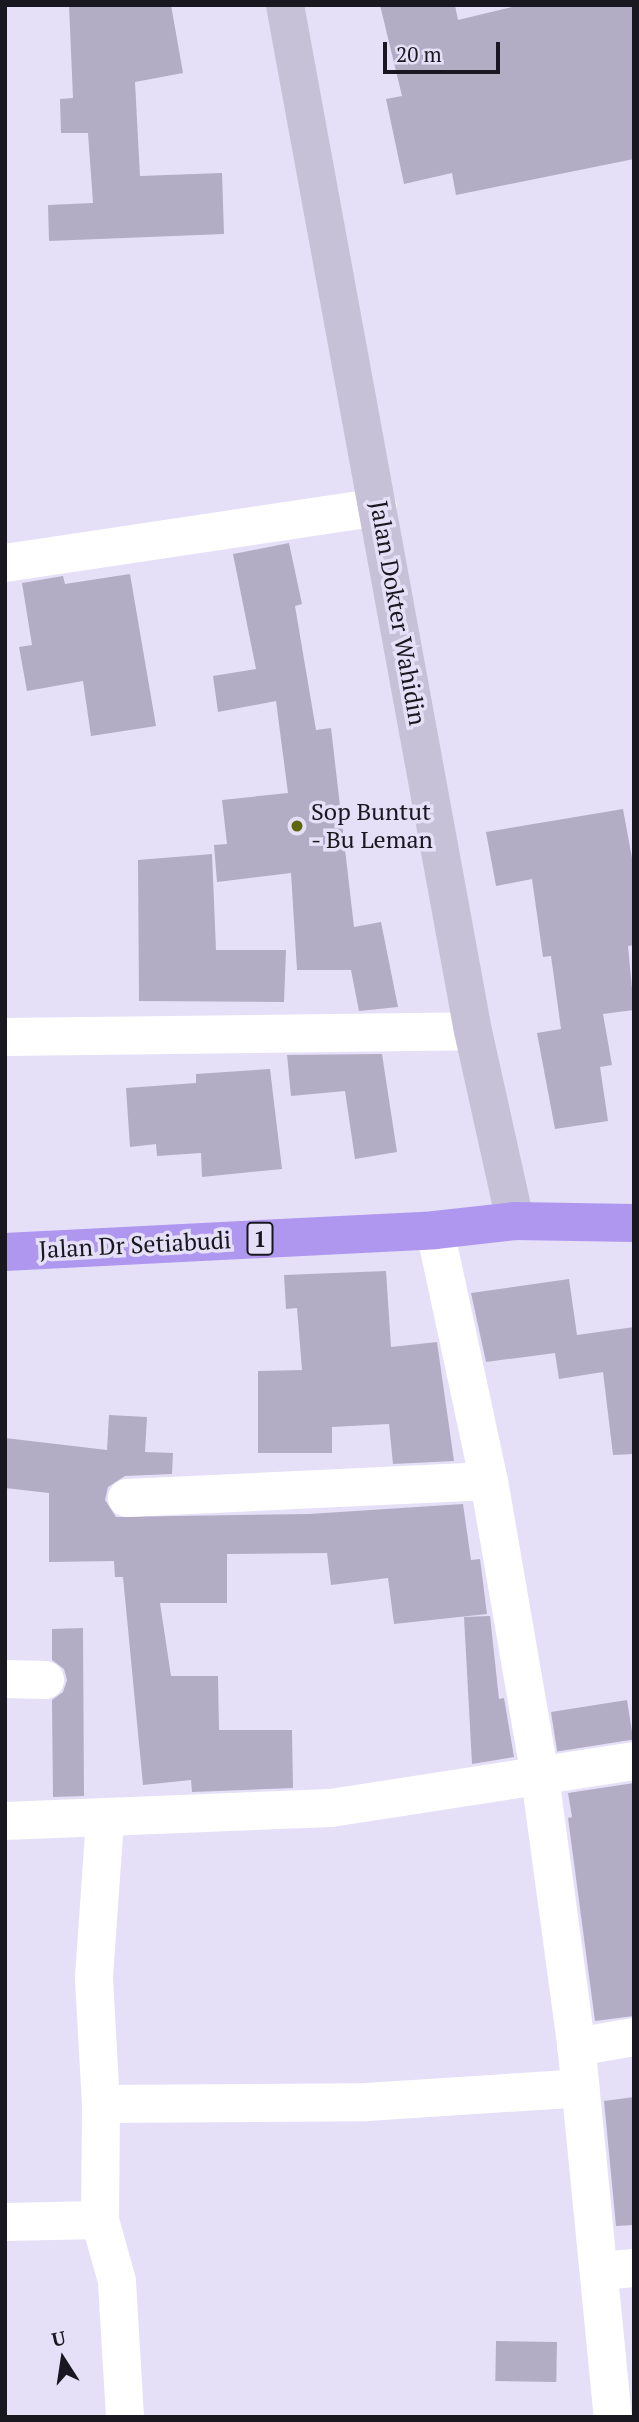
<!DOCTYPE html>
<html>
<head>
<meta charset="utf-8">
<style>
	body { margin:0 }
	#map { position:relative; width:639px; height:2422px; overflow:hidden; background:#e5e0f8; font-family:"PT Serif",serif }
	div>[style] { position:absolute }
	.building>* { inset:0; background:#b2adc4; transform-origin:0 0 }
	.street>* { height:38px; margin:-19px; padding:0 19px; transform-origin:19px; border-radius:19px; background:#fff }
	.secondary>* { height:38px; margin:-19px; padding:0 19px; transform-origin:19px; border-radius:19px; background:#c7c1d8 }
	.highway>* { height:38px; margin:-19px; padding:0 19px; transform-origin:19px; border-radius:19px; background:#af97ef }
	.dots>* { width:19px; height:19px; translate:-50% -50%; box-sizing:border-box; border:4px solid #e5e0f8; border-radius:50% }
	span { translate:-50% -50%; white-space:nowrap; text-align:center; line-height:1.15; -webkit-text-stroke:7px #e5e0f8; paint-order:stroke }
	.shield-label span { padding:2px 5px; background:#e5e0f8; border:2px solid; border-radius:5px; -webkit-text-stroke-width:0 }
	.shield-label { font-size:23px; color:#19171f; font-weight:700 }
	.street-label { font-size:24px; color:#19171f }
	.poi-label { font-size:24px; color:#19171f }
	.left { translate:0 -50%; text-align:left }
	.frame { position:absolute; inset:0; border:7px solid #19171f; pointer-events:none }
	.north { position:absolute; left:28px; top:2324px; width:70px; height:70px; -webkit-text-stroke:5px #e5e0f8; paint-order:stroke; rotate:348deg; font-size:19px; font-weight:700; line-height:28px; text-align:center; color:#19171f }
	.north::after { content:''; display:block; margin:auto; width:24px; height:32px; background:#19171f; clip-path:polygon(50% 0,100% 100%,50% 72%,0 100%) }
	.scale { position:absolute; left:383px; top:42px; width:117px; height:32px; box-sizing:border-box; border:4px solid #19171f; border-top:0; padding-left:9px; font-size:21px; line-height:24px; white-space:nowrap; color:#19171f; -webkit-text-stroke:5px #e5e0f8; paint-order:stroke }
</style>
</head>
<body>
<div id="map">
	<div class="building">
		<i style="clip-path:polygon(69px 5px,171px 5px,183px 73px,135px 82px,140px 176px,222px 173px,224px 234px,49px 241px,48px 205px,93px 203px,88px 133px,61px 133px,60px 99px,73px 98px)"></i>
		<i style="clip-path:polygon(380px 5px,455px 5px,458px 20px,520px 5px,634px 5px,634px 159px,456px 195px,452px 173px,404px 184px,386px 99px,402px 96px)"></i>
		<i style="clip-path:polygon(289px 543px,302px 604px,295px 606px,316px 730px,331px 728px,354px 927px,381px 922px,398px 1007px,359px 1011px,351px 970px,297px 970px,291px 873px,217px 882px,214px 845px,227px 844px,222px 800px,288px 793px,276px 701px,218px 712px,213px 676px,256px 669px,233px 554px)"></i>
		<i style="clip-path:polygon(130px 574px,156px 726px,91px 736px,83px 681px,27px 691px,19px 647px,32px 645px,22px 583px,63px 576px,65px 584px)"></i>
		<i style="clip-path:polygon(623px 809px,634px 869px,634px 945px,628px 946px,634px 1010px,603px 1014px,612px 1065px,600px 1067px,608px 1121px,555px 1129px,537px 1033px,561px 1029px,551px 956px,543px 957px,532px 879px,496px 886px,486px 832px)"></i>
		<i style="clip-path:polygon(212px 854px,216px 950px,286px 950px,284px 1002px,139px 1001px,138px 860px)"></i>
		<i style="clip-path:polygon(382px 1054px,397px 1152px,355px 1159px,345px 1091px,291px 1096px,287px 1055px)"></i>
		<i style="clip-path:polygon(270px 1069px,282px 1169px,202px 1177px,201px 1153px,157px 1156px,156px 1144px,130px 1147px,126px 1088px,196px 1083px,196px 1074px)"></i>
		<i style="clip-path:polygon(386px 1271px,391px 1347px,437px 1342px,454px 1461px,393px 1464px,389px 1424px,332px 1427px,332px 1453px,258px 1453px,258px 1371px,302px 1370px,297px 1308px,286px 1309px,284px 1275px)"></i>
		<i style="clip-path:polygon(569px 1279px,577px 1335px,634px 1327px,634px 1454px,613px 1455px,603px 1372px,559px 1379px,555px 1353px,486px 1362px,471px 1293px)"></i>
		<i style="clip-path:polygon(109px 1415px,147px 1417px,145px 1452px,173px 1453px,172px 1474px,125px 1476px,108px 1487px,105px 1500px,116px 1517px,309px 1514px,463px 1504px,471px 1560px,480px 1559px,487px 1614px,394px 1624px,388px 1578px,331px 1585px,327px 1553px,227px 1554px,227px 1603px,160px 1603px,171px 1676px,218px 1676px,219px 1730px,292px 1730px,293px 1788px,192px 1792px,191px 1780px,143px 1785px,123px 1577px,115px 1577px,114px 1561px,49px 1562px,49px 1493px,5px 1488px,5px 1438px,107px 1450px)"></i>
		<i style="clip-path:polygon(490px 1616px,499px 1699px,504px 1698px,514px 1757px,472px 1764px,464px 1617px)"></i>
		<i style="clip-path:polygon(83px 1628px,84px 1796px,53px 1797px,52px 1700px,63px 1692px,67px 1680px,64px 1669px,52px 1660px,52px 1629px)"></i>
		<i style="left:627px;top:1700px;width:40px;height:77px;rotate:81deg"></i>
		<i style="clip-path:polygon(634px 1783px,634px 2016px,595px 2021px,568px 1818px,572px 1817px,568px 1793px)"></i>
		<i style="clip-path:polygon(634px 2097px,634px 2225px,616px 2226px,604px 2101px)"></i>
		<i style="left:496px;top:2341px;width:61px;height:40px;rotate:1deg"></i>
	</div>
	<div class="street">
		<i style="left:5px;top:563px;width:377px;rotate:-8.5deg"></i>
		<i style="left:5px;top:1037px;width:468px;rotate:-0.7deg"></i>
		<i style="left:435px;top:1230px;width:257px;rotate:77.9deg"></i>
		<i style="left:489px;top:1481px;width:300px;rotate:80.2deg"></i>
		<i style="left:540px;top:1777px;width:267px;rotate:82.3deg"></i>
		<i style="left:576px;top:2042px;width:377px;rotate:84.4deg"></i>
		<i style="left:127px;top:1498px;width:362px;rotate:-2.7deg"></i>
		<i style="left:5px;top:1679px;width:40px;rotate:1.4deg"></i>
		<i style="left:5px;top:1821px;width:326px;rotate:-2.3deg"></i>
		<i style="left:331px;top:1808px;width:307px;rotate:-8.8deg"></i>
		<i style="left:576px;top:2047px;width:59px;rotate:-9.8deg"></i>
		<i style="left:101px;top:2104px;width:127px;rotate:-93.2deg"></i>
		<i style="left:94px;top:1977px;width:159px;rotate:-86deg"></i>
		<i style="left:5px;top:2222px;width:95px;rotate:-1.2deg"></i>
		<i style="left:600px;top:2271px;width:34px;rotate:-5deg"></i>
		<i style="left:125px;top:2417px;width:136px;rotate:-93.4deg"></i>
		<i style="left:117px;top:2281px;width:63px;rotate:-105.6deg"></i>
		<i style="left:100px;top:2220px;width:116px;rotate:-89.5deg"></i>
		<i style="left:101px;top:2104px;width:266px;rotate:-0.4deg"></i>
		<i style="left:367px;top:2102px;width:214px;rotate:-3.7deg"></i>
	</div>
	<div class="secondary">
		<i style="left:285px;top:5px;width:1043px;rotate:79.62deg"></i>
		<i style="left:473px;top:1031px;width:195px;rotate:77.5deg"></i>
	</div>
	<div class="highway">
		<i style="left:5px;top:1252px;width:431px;rotate:-2.9deg"></i>
		<i style="left:435px;top:1230px;width:81px;rotate:-6.4deg"></i>
		<i style="left:515px;top:1221px;width:119px;rotate:1deg"></i>
	</div>
	<div class="dots">
		<i style="left:297px;top:826px;background:#5d6608"></i>
	</div>
	<div class="shield-label">
		<span style="left:260px;top:1239px">1</span>
	</div>
	<div class="street-label">
		<span style="left:398px;top:613px;rotate:80deg">Jalan Dokter Wahidin</span>
		<span style="left:135px;top:1245px;rotate:-3deg">Jalan Dr Setiabudi</span>
	</div>
	<div class="poi-label">
		<span class="left" style="left:311px;top:826px">Sop Buntut<br>- Bu Leman</span>
	</div>
	<div class="frame"></div>
	<div class="north">U</div>
	<div class="scale">20 m</div>
</div>
</body>
</html>
